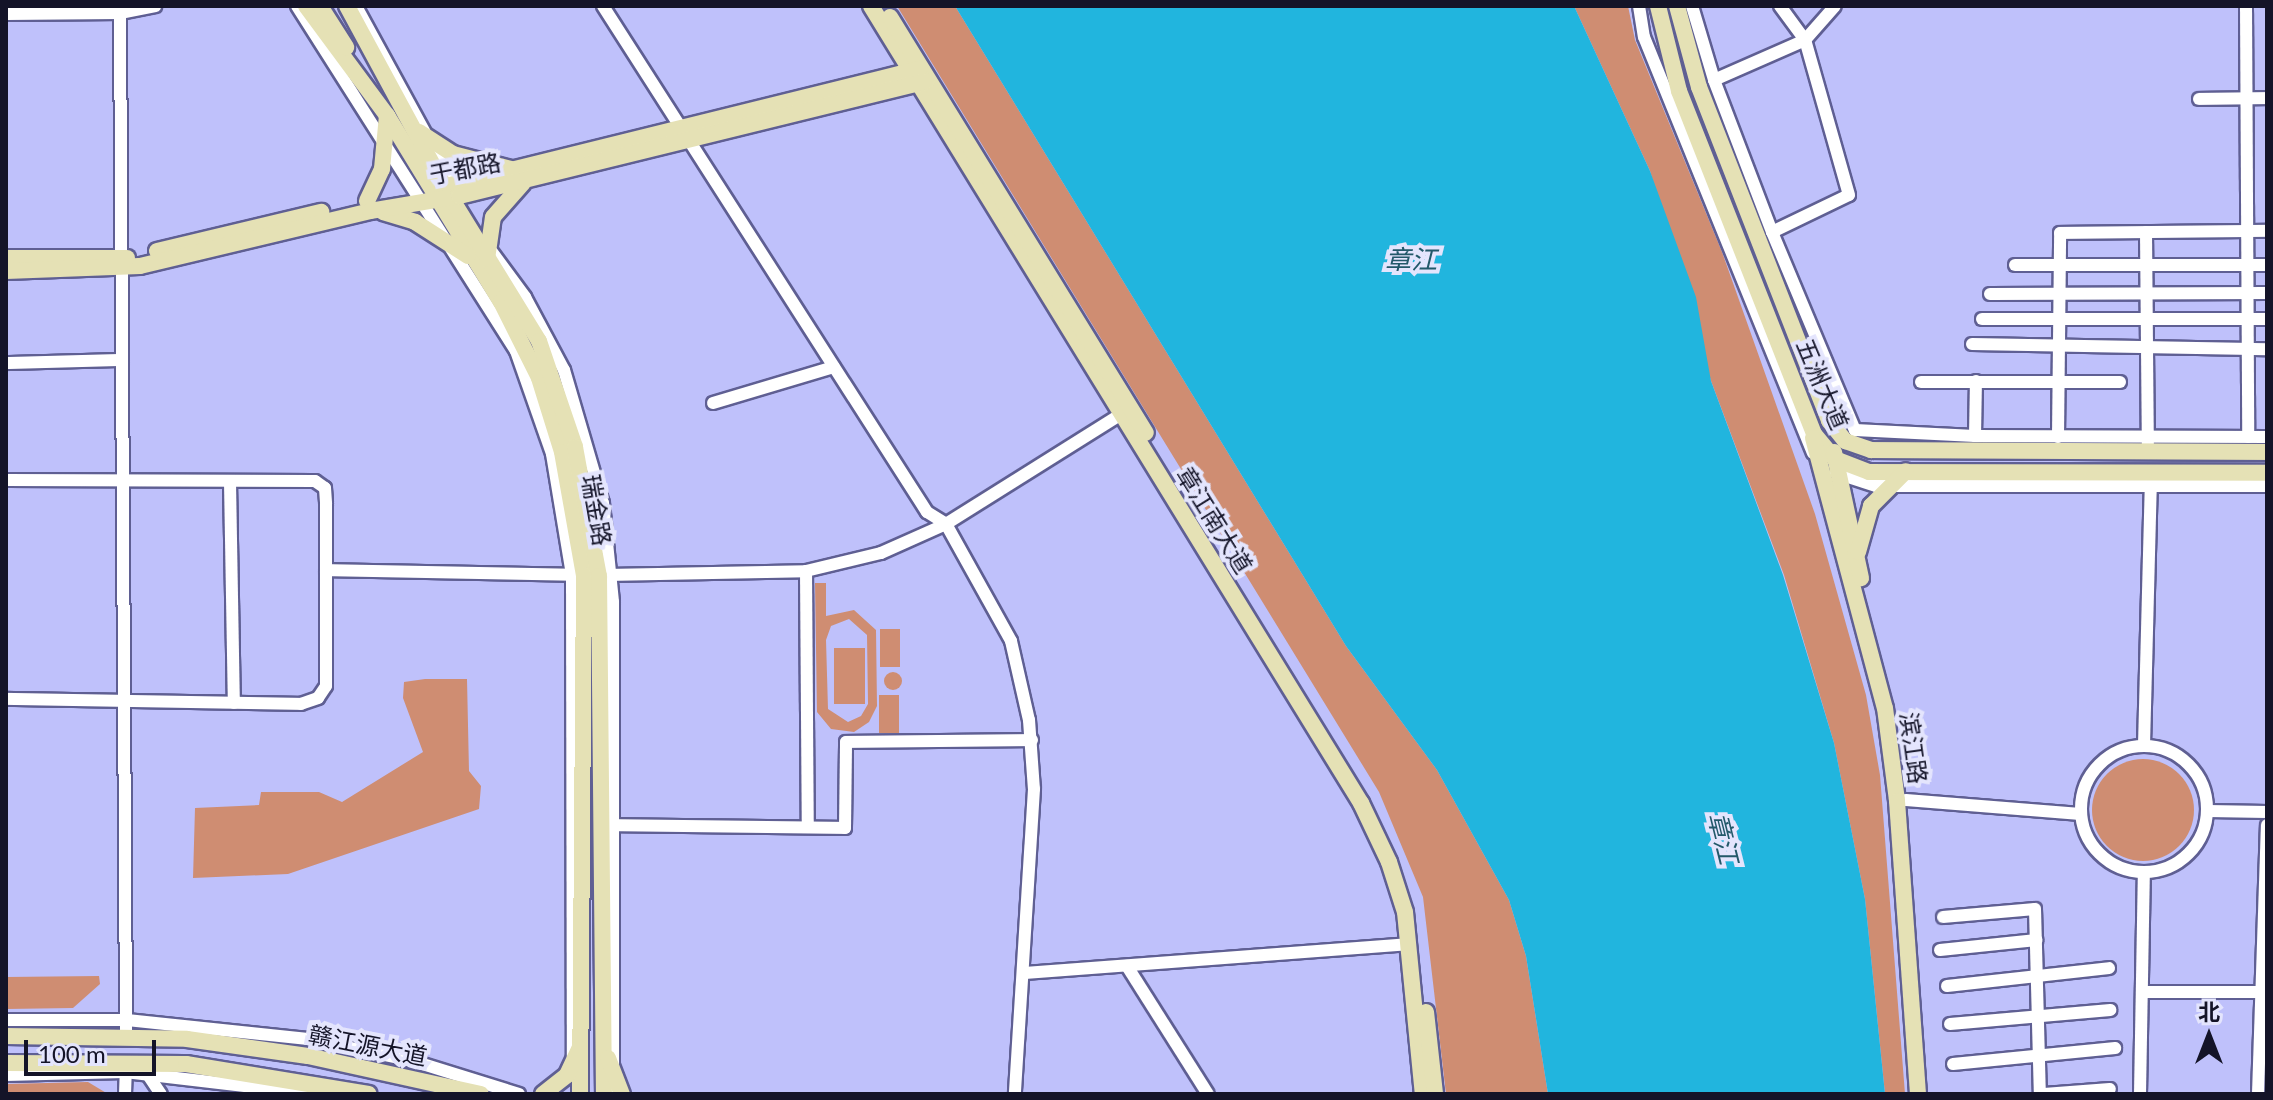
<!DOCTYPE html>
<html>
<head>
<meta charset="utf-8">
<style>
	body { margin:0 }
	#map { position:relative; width:2273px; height:1100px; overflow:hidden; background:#bfc1fb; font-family:Lato,"Noto Sans SC",sans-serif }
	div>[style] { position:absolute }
	.green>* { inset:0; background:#cf8d72; transform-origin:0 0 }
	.round { border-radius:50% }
	.water>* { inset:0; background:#21b5de }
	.roads { filter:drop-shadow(2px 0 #5f5f93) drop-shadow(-2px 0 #5f5f93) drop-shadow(0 2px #5f5f93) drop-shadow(0 -2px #5f5f93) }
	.minor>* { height:12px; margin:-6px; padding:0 6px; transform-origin:6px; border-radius:6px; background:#fff }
	.minor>.ring { margin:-6px; padding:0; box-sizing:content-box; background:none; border:12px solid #fff; border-radius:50% }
	.major>* { height:16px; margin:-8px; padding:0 8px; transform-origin:8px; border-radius:8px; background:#e5e1b5 }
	span { translate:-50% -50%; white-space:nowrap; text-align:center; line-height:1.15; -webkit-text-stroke:8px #e4e5fd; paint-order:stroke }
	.street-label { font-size:24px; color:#141428 }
	.water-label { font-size:26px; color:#23596a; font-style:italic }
	.frame { position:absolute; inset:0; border:8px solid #141428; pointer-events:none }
	.north { position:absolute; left:2169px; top:996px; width:80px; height:80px; -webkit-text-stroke:6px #e4e5fd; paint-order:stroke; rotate:0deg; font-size:22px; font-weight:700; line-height:32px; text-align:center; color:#141428 }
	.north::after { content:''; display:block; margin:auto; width:28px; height:36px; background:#141428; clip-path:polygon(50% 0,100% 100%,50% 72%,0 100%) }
	.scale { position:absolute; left:24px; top:1040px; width:132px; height:36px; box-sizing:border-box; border:4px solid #141428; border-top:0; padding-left:10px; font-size:24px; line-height:28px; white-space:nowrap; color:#141428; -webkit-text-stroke:6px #e4e5fd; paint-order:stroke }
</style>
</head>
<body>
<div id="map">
	<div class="green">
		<i style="clip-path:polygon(897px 6px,955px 6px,1346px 646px,1437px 770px,1509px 900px,1526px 956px,1548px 1094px,1446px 1094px,1423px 897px,1379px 792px)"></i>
		<i style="clip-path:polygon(1574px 6px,1628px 6px,1635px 40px,1722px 252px,1815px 514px,1866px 695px,1880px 775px,1905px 1094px,1885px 1094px,1865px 899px,1834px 743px,1784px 575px,1711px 381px,1650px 171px)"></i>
		<i style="clip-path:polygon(evenodd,815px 583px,826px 583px,826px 616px,854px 610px,876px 630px,877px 706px,869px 722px,854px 732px,831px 729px,817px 712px,815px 583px,849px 619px,867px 635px,868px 704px,861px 716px,848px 722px,828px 709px,826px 640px,831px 626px,849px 619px)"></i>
		<i style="left:880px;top:629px;width:20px;height:38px"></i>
		<i style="left:834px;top:648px;width:31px;height:56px"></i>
		<i class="round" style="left:884px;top:672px;width:18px;height:18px"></i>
		<i style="clip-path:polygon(425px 679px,467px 679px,469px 771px,481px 786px,479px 809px,288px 874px,193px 878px,195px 808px,259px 805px,261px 792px,319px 792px,342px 802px,423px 752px,403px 698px,404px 682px)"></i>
		<i style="left:879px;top:695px;width:20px;height:38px"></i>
		<i class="round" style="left:2092px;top:759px;width:102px;height:102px"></i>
		<i style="clip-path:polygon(99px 976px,100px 984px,73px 1008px,6px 1009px,6px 977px)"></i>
		<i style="clip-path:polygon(88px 1082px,108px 1094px,6px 1094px,6px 1084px)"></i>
	</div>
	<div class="water">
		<i style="clip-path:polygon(955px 6px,1574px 6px,1650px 171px,1696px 297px,1711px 381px,1783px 575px,1834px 743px,1865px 899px,1885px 1094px,1548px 1094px,1526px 956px,1509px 900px,1437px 770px,1346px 646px)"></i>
	</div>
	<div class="roads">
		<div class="minor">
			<i style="left:297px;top:6px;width:409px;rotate:57.6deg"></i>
			<i style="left:516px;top:351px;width:109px;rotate:70.7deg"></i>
			<i style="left:552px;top:454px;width:123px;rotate:80.6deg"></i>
			<i style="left:572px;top:575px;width:480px;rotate:89.9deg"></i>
			<i style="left:356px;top:6px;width:211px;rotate:61.4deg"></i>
			<i style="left:603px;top:6px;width:601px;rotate:57.37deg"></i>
			<i style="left:927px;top:512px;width:22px;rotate:32deg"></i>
			<i style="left:946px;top:524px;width:134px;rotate:60.9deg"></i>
			<i style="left:1011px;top:641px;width:81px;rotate:77.2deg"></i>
			<i style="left:1029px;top:720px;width:69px;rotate:85.9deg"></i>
			<i style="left:1034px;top:789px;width:306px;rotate:93.6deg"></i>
			<i style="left:1639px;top:6px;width:31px;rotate:81deg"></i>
			<i style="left:1644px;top:37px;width:449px;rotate:67.9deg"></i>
			<i style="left:1692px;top:6px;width:77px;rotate:73.4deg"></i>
			<i style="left:1714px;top:80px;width:163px;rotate:69.1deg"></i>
			<i style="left:1772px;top:232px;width:215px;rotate:67.3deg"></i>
			<i style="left:1855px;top:430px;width:120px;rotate:2.9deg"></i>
			<i style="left:1975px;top:436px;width:292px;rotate:0.2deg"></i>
			<i style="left:2246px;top:6px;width:431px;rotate:89.7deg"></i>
			<i style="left:120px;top:13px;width:1022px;rotate:89.66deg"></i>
			<i style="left:6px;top:14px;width:114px;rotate:-0.5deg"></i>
			<i style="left:120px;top:13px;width:36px;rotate:-11deg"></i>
			<i style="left:1714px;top:80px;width:99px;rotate:-23.7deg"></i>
			<i style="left:1805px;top:40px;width:45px;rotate:-48.6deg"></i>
			<i style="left:2199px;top:99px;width:68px;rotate:-0.8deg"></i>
			<i style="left:1772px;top:232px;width:85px;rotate:-25.7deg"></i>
			<i style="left:1849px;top:195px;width:161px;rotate:-105.8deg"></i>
			<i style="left:1805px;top:40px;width:42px;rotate:-126.3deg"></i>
			<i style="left:2146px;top:232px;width:214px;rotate:89.5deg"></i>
			<i style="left:492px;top:252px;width:56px;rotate:53.7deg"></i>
			<i style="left:525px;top:297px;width:83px;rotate:61.9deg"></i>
			<i style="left:564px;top:370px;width:139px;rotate:73.7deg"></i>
			<i style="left:603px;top:503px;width:100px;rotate:84.2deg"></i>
			<i style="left:613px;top:602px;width:492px;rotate:90deg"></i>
			<i style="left:2015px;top:265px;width:252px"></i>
			<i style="left:1990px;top:294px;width:277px;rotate:-0.2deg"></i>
			<i style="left:1982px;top:319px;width:285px"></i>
			<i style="left:1972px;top:344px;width:295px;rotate:1deg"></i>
			<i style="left:6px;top:363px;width:116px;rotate:-1.5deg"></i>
			<i style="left:1921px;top:382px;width:199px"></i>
			<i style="left:713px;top:403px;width:126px;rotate:-16.6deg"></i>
			<i style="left:1975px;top:436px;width:55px;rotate:-89deg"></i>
			<i style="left:2058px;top:437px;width:204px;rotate:-89.4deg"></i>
			<i style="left:2060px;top:233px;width:207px;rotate:-0.6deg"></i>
			<i style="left:1836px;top:473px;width:42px;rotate:18deg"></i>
			<i style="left:1876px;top:486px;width:391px"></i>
			<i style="left:6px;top:480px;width:309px;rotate:0.2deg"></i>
			<i style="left:315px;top:481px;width:12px;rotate:35deg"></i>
			<i style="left:325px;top:488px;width:16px;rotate:86deg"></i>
			<i style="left:326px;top:504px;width:182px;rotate:90deg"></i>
			<i style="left:326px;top:686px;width:14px;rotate:124deg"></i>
			<i style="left:318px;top:698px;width:18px;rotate:161deg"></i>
			<i style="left:301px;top:704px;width:295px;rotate:-179deg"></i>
			<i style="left:230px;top:482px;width:221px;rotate:89deg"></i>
			<i style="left:326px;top:570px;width:253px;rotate:1.1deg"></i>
			<i style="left:806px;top:571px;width:256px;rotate:89.6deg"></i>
			<i style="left:606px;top:575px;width:200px;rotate:-1.1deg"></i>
			<i style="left:806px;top:571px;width:77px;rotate:-13.5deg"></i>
			<i style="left:881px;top:553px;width:71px;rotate:-24deg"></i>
			<i style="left:946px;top:524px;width:213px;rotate:-32.1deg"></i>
			<i style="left:2144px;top:745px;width:265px;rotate:-88.5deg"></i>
			<i class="ring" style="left:2081px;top:746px;width:114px;height:114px"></i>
			<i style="left:1906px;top:800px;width:175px;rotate:4.6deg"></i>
			<i style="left:2208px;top:811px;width:59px;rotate:1deg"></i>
			<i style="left:606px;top:825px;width:239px;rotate:0.7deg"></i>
			<i style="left:845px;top:828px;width:86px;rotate:-89.3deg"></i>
			<i style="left:846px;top:742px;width:186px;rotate:-0.6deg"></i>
			<i style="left:1943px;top:917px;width:92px;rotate:-5deg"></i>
			<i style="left:2035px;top:909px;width:185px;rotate:88.5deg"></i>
			<i style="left:1940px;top:950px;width:97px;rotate:-5.9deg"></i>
			<i style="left:1127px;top:966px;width:151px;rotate:57.7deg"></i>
			<i style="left:1024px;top:973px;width:385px;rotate:-4.3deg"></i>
			<i style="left:1947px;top:986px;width:163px;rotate:-6.3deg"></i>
			<i style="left:2145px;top:992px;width:122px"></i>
			<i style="left:6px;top:1020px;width:121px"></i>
			<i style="left:127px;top:1020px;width:182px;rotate:6deg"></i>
			<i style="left:308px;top:1039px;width:107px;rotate:11.8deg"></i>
			<i style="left:413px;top:1061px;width:111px;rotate:17.3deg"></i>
			<i style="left:1950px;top:1024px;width:161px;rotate:-5deg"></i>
			<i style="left:1953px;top:1064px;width:163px;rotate:-5.6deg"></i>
			<i style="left:6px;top:1075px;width:119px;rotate:-1.4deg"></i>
			<i style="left:125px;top:1072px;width:187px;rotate:6.7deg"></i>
			<i style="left:148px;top:1075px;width:23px;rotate:56deg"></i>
			<i style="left:125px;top:1094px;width:29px;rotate:-88deg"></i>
			<i style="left:2044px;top:1094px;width:66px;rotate:-4.3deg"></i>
			<i style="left:2140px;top:1094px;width:222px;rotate:-89deg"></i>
			<i style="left:2258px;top:1094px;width:269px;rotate:-88.1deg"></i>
		</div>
		<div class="major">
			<i style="left:306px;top:6px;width:138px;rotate:53.5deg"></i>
			<i style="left:388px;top:117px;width:217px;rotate:58.6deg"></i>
			<i style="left:501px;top:302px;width:85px;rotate:63.4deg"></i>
			<i style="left:539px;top:378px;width:77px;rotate:72.7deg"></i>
			<i style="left:562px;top:452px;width:125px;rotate:79.9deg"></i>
			<i style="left:584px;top:575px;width:519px;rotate:90.44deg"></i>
			<i style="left:320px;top:6px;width:49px;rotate:57.6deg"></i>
			<i style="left:347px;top:6px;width:218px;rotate:61.6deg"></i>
			<i style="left:451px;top:198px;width:168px;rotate:58.4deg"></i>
			<i style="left:539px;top:341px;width:112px;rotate:71.2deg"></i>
			<i style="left:575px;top:447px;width:131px;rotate:79.5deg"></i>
			<i style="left:599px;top:576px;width:518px;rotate:89.45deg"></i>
			<i style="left:871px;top:6px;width:936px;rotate:58.42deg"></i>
			<i style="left:1361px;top:803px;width:65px;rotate:64.6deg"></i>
			<i style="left:1389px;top:862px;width:52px;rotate:72.3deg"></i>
			<i style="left:1405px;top:912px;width:183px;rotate:84.4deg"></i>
			<i style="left:1658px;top:6px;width:88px;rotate:76.1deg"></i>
			<i style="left:1679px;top:91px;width:369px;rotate:68.5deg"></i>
			<i style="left:1814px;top:434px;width:33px;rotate:50deg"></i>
			<i style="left:1835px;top:459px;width:36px;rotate:21deg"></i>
			<i style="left:1869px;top:472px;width:398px;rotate:0.1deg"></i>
			<i style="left:1677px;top:6px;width:84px;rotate:74.8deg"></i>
			<i style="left:1699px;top:87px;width:358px;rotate:68.7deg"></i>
			<i style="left:1829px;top:421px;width:26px;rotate:51deg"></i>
			<i style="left:1845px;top:441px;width:28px;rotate:19deg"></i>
			<i style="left:1871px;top:450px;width:396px;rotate:0.3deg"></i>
			<i style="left:890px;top:17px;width:488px;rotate:58.4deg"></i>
			<i style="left:419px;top:132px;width:40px;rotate:32.9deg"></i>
			<i style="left:453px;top:154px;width:64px;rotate:14.5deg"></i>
			<i style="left:438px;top:188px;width:496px;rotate:-13.9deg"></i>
			<i style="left:367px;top:201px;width:35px;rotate:-65deg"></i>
			<i style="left:382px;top:169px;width:54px;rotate:-84.7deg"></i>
			<i style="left:383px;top:212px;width:34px;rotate:17deg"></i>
			<i style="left:415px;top:222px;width:63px;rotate:32.7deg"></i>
			<i style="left:157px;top:251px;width:169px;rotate:-13.4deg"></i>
			<i style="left:6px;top:258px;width:121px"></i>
			<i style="left:487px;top:259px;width:42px;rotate:-81.9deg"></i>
			<i style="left:493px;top:217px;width:45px;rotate:-48.6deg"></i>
			<i style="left:6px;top:271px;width:134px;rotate:-2.1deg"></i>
			<i style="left:140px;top:266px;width:236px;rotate:-13.4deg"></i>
			<i style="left:370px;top:211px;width:90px;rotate:-9.6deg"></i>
			<i style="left:459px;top:196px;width:481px;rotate:-13.8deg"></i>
			<i style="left:1813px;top:438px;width:279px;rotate:75.1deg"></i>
			<i style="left:1885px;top:708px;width:94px;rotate:82.6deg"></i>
			<i style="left:1897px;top:801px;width:294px;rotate:85.9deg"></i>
			<i style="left:1834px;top:452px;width:129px;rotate:77.9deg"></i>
			<i style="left:1858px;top:552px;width:48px;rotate:-74.2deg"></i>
			<i style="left:1871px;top:506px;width:49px;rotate:-45deg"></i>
			<i style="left:1426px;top:1012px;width:82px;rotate:83.7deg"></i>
			<i style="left:6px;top:1036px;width:181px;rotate:0.9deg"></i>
			<i style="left:187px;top:1039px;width:122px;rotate:8deg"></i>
			<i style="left:308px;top:1056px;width:177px;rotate:12.4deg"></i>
			<i style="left:608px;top:1058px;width:39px;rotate:69deg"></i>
			<i style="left:6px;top:1063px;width:180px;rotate:0.3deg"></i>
			<i style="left:186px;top:1064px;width:185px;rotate:9.3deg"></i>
			<i style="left:543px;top:1094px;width:31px;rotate:-38deg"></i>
			<i style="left:567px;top:1075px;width:29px;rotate:-65deg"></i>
		</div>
	</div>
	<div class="street-label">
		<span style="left:465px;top:168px;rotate:-11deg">于都路</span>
		<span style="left:1823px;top:384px;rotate:67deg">五洲大道</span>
		<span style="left:597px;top:510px;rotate:80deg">瑞金路</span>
		<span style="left:1215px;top:520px;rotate:58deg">章江南大道</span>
		<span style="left:1914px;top:748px;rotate:82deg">滨江路</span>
		<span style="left:368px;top:1045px;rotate:11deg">赣江源大道</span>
	</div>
	<div class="water-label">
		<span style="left:1411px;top:260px">章江</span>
		<span style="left:1723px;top:838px;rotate:76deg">章江</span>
	</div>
	<div class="frame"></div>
	<div class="north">北</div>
	<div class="scale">100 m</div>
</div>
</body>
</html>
